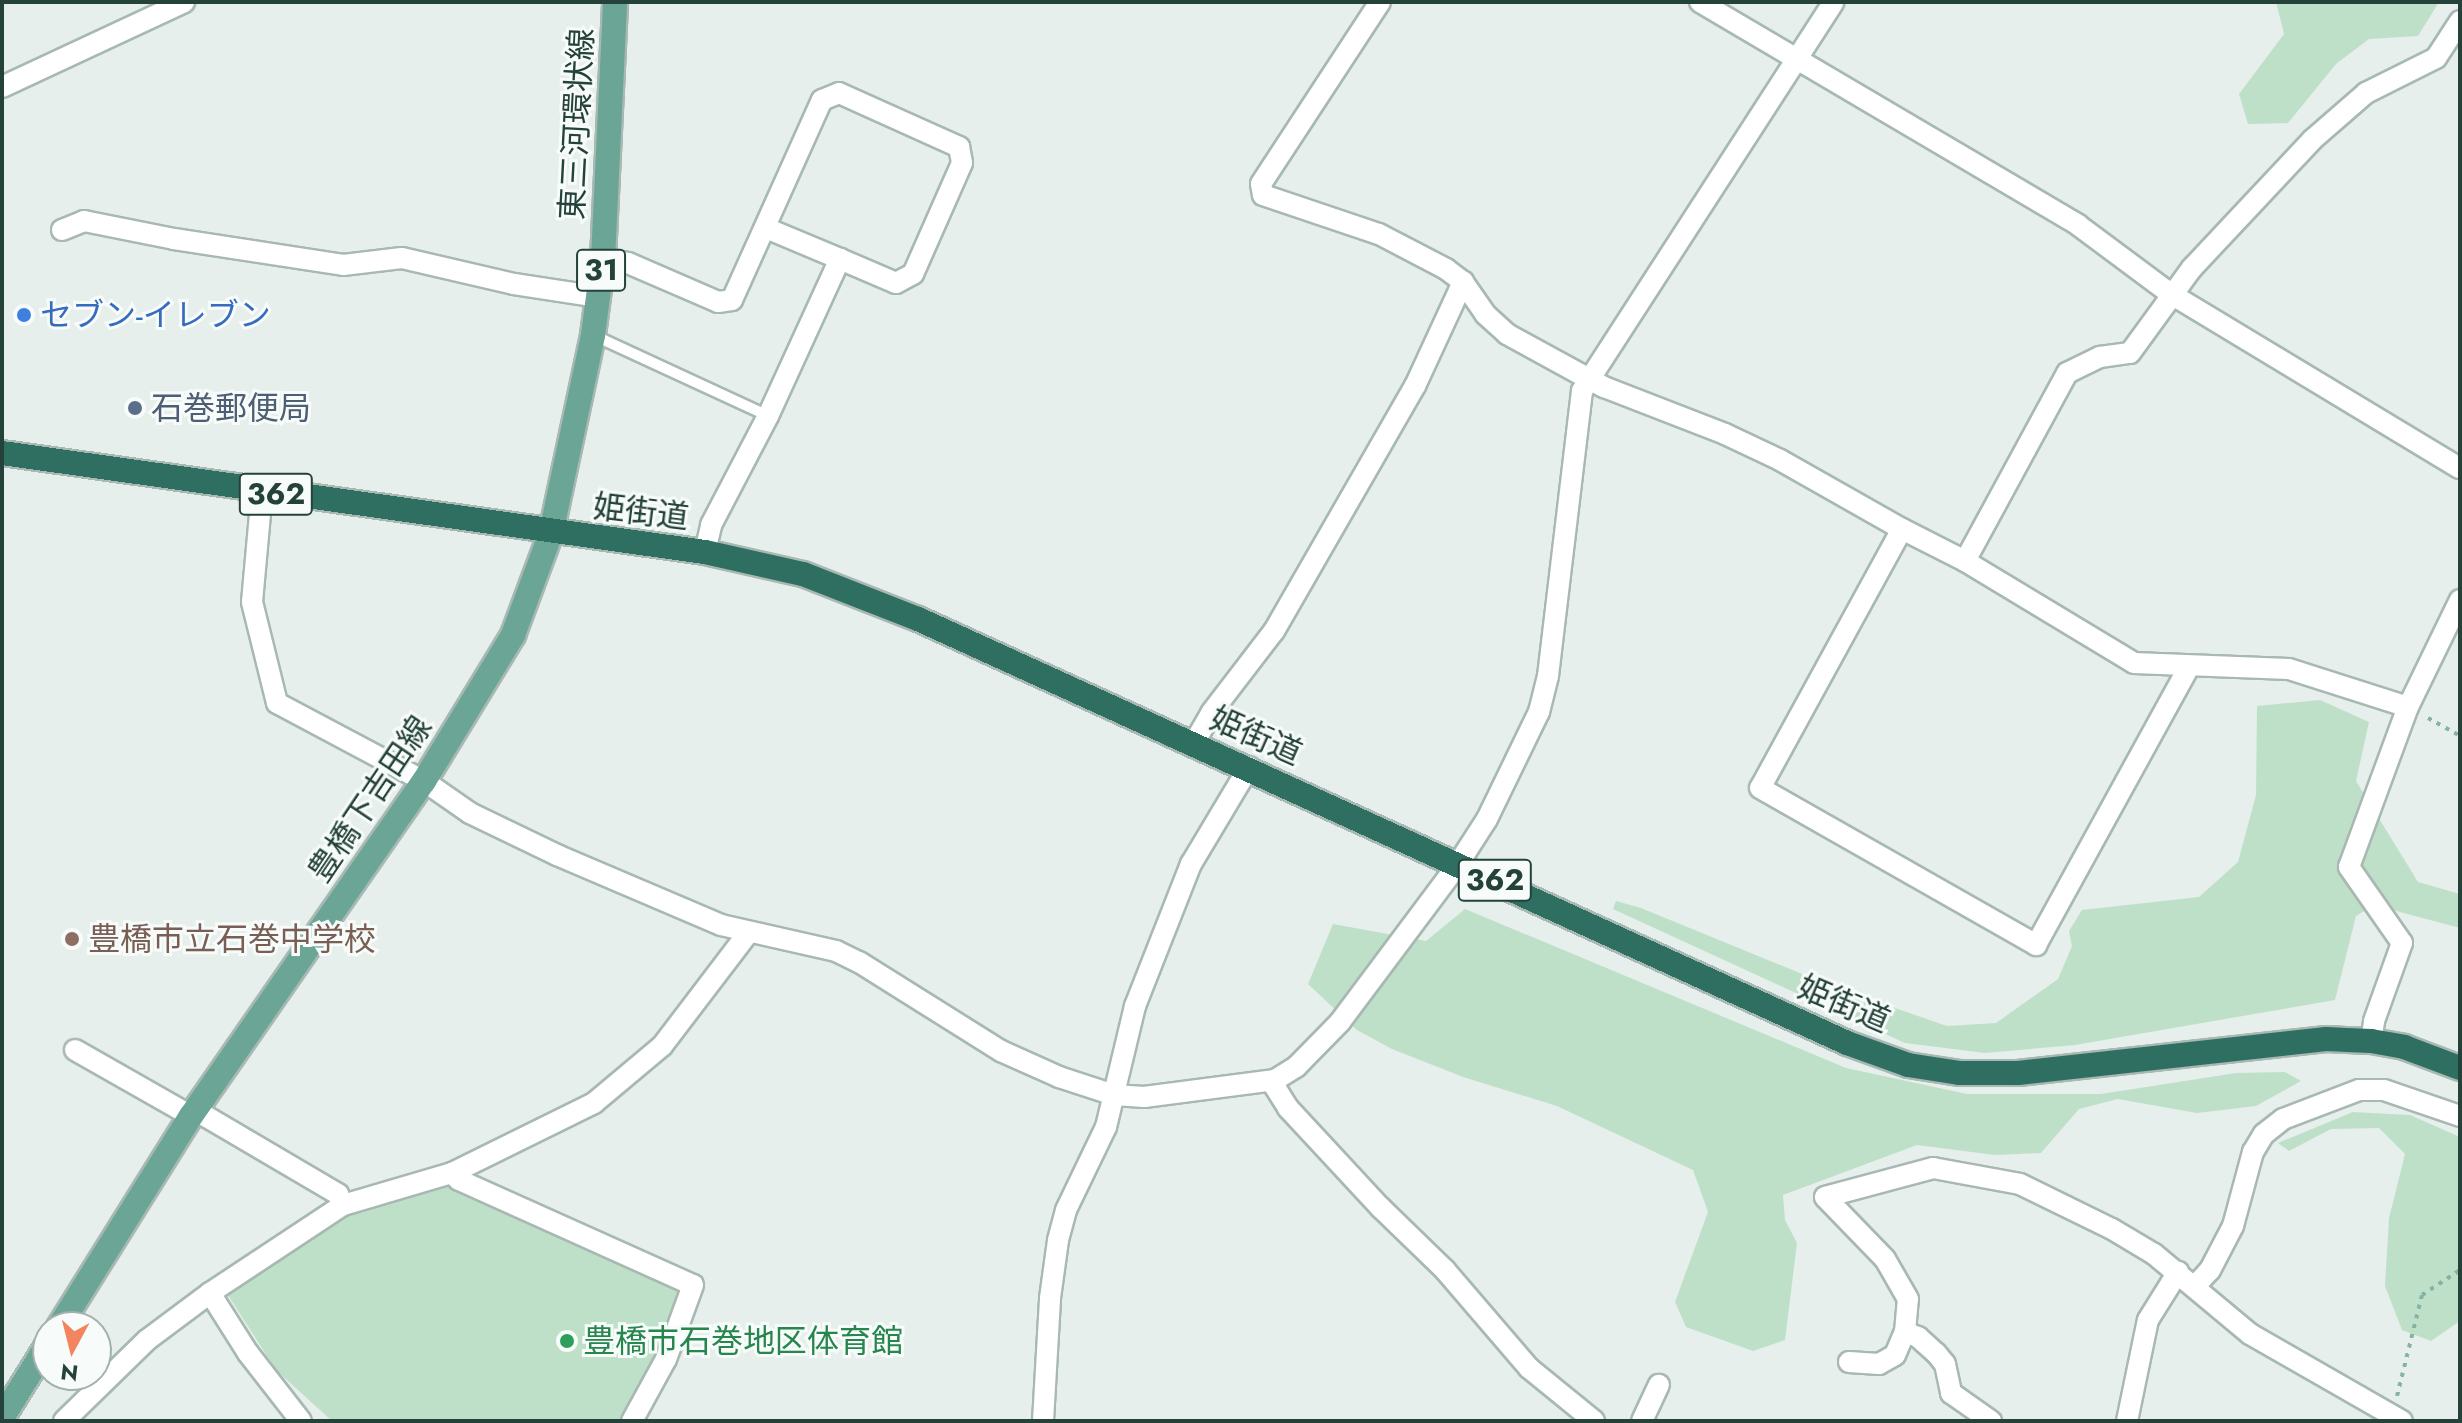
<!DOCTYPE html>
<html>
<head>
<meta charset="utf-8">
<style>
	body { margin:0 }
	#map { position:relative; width:2462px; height:1423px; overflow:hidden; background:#e6efeb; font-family:Jost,"Noto Sans JP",sans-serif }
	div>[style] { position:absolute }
	.green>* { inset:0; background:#bfe0c8 }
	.path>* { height:4px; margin-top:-2px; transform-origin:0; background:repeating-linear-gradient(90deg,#86b3a5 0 4px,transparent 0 10px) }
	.roads { filter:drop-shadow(2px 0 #a8b8b2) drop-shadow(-2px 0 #a8b8b2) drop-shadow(0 2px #a8b8b2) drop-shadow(0 -2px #a8b8b2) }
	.lane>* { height:10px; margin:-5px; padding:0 5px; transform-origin:5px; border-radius:5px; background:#fff }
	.street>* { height:20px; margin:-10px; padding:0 10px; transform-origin:10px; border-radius:10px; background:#fff }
	.primary>* { height:24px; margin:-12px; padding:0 12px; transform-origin:12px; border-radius:12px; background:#6aa596 }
	.highway>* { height:24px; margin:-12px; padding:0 12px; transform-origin:12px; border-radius:12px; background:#2f6f62 }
	.dots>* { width:22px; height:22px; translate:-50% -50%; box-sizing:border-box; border:4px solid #f7fbf9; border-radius:50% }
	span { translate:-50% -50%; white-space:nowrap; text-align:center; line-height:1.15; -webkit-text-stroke:6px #f7fbf9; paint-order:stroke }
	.shield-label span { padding:2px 6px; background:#f7fbf9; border:2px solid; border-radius:6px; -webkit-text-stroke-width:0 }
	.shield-label { font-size:30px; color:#24423a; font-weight:700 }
	.street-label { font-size:32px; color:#24423a }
	.shop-label { font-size:32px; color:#366cbe }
	.left { translate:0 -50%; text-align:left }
	.service-label { font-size:32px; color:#4e5e75 }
	.education-label { font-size:32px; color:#785e54 }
	.leisure-label { font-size:32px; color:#27864d }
	.frame { position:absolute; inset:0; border:4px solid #24423a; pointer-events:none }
	.north { position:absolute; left:32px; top:1311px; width:80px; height:80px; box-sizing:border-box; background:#f7fbf9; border:2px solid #a3b1ad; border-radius:50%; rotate:187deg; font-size:22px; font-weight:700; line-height:32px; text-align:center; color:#24423a }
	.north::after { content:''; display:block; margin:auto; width:28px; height:36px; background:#f4845f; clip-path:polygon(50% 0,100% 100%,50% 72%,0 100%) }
</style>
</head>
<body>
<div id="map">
	<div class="green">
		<i style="clip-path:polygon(2276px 2px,2439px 2px,2418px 36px,2369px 39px,2336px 64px,2288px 123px,2248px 124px,2239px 94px,2284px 34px)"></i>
		<i style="clip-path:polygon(2320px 700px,2369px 722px,2356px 781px,2418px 882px,2460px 894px,2460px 928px,2374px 905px,2356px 916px,2335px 1000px,2075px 1045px,1985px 1053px,1905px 1043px,1613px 909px,1616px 901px,1641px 908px,1834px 987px,1947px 1026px,1996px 1023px,2058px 979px,2072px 946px,2069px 931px,2082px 910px,2199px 897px,2238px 862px,2256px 795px,2257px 706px)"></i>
		<i style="clip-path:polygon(1465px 909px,1846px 1068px,1967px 1094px,2101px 1094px,2236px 1073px,2285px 1072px,2301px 1081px,2256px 1106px,2197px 1113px,2118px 1099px,2079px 1109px,2041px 1153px,1995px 1155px,1917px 1145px,1783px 1195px,1785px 1220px,1797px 1243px,1785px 1340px,1753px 1351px,1686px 1327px,1675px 1302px,1708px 1212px,1693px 1170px,1557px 1106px,1463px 1077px,1392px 1049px,1357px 1030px,1308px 984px,1333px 924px,1426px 941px)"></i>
		<i style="clip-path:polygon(2353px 1112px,2410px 1115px,2460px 1137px,2460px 1321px,2431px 1341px,2402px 1330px,2385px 1286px,2389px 1218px,2405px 1154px,2379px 1128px,2331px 1129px,2289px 1151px,2278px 1143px)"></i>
		<i style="clip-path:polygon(447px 1181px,683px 1291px,658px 1356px,621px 1421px,332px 1421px,276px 1370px,224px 1289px,352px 1208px)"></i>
	</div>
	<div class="path">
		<i style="left:2428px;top:718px;width:37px;rotate:29deg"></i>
		<i style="left:2397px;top:1396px;width:104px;rotate:-76.1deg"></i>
		<i style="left:2422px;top:1295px;width:45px;rotate:-33.3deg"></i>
	</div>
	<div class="roads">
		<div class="lane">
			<i style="left:593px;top:335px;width:193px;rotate:24.8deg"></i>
		</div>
		<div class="street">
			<i style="left:1380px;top:2px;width:217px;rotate:123.2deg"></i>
			<i style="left:1261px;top:184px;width:11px;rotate:80deg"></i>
			<i style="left:1263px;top:195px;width:122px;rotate:18.6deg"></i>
			<i style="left:1379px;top:234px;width:76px;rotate:27.6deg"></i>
			<i style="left:1446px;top:269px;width:21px;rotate:37deg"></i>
			<i style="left:1463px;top:282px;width:39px;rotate:55deg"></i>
			<i style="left:1485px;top:314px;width:30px;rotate:42deg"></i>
			<i style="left:1507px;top:334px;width:111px;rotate:28.7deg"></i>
			<i style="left:1604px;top:387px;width:130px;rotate:21.2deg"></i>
			<i style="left:1725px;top:434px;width:61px;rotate:25.3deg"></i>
			<i style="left:1780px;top:460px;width:140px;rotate:29.5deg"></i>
			<i style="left:1902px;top:529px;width:71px;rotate:26.9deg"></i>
			<i style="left:1965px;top:561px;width:197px;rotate:31.1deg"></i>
			<i style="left:2134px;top:663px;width:155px;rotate:2.2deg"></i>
			<i style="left:2289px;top:669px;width:125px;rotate:17.7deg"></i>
			<i style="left:1700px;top:2px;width:439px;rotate:30.5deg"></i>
			<i style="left:2078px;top:225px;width:116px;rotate:36.6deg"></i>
			<i style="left:2171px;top:294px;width:337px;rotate:31.1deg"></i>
			<i style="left:2px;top:87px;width:201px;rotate:-25deg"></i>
			<i style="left:62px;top:230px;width:24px;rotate:-22deg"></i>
			<i style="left:84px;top:221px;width:92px;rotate:11.3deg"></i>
			<i style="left:174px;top:239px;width:171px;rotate:8.7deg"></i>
			<i style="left:343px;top:265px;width:59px;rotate:-6.8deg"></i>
			<i style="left:402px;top:258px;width:115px;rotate:13.1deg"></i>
			<i style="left:514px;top:284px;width:86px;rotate:8.7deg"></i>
			<i style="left:603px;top:259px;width:25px;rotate:9deg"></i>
			<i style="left:628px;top:263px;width:98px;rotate:23.4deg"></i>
			<i style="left:718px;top:302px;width:14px;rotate:-8deg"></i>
			<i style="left:732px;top:300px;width:219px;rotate:-65.8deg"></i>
			<i style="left:822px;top:100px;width:18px;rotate:-22deg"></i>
			<i style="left:839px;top:93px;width:132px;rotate:24.2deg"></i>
			<i style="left:959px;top:147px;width:16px;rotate:79deg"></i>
			<i style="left:962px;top:163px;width:121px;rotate:113.8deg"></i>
			<i style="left:913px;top:274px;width:19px;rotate:152deg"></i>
			<i style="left:896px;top:283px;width:61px;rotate:-156.8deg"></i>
			<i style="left:262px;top:492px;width:110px;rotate:95.2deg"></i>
			<i style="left:252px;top:602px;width:104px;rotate:76.1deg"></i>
			<i style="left:277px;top:703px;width:166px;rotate:28deg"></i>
			<i style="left:424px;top:781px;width:56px;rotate:34.8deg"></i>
			<i style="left:470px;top:813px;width:97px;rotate:25.8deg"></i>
			<i style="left:557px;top:855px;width:178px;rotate:23.1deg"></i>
			<i style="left:721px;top:925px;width:118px;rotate:12.7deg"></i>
			<i style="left:836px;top:951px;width:25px;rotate:26deg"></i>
			<i style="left:859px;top:962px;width:168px;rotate:32.1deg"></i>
			<i style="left:1001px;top:1051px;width:64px;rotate:24.1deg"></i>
			<i style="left:1059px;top:1077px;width:58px;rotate:18.1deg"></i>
			<i style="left:1114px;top:1095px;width:30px;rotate:4deg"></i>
			<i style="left:1144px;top:1097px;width:132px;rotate:-7.4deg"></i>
			<i style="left:1275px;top:1080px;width:25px;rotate:-32deg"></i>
			<i style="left:1296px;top:1067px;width:63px;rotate:-45.6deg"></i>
			<i style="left:1340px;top:1022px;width:197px;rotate:-53.2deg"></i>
			<i style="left:1458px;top:864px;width:54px;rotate:-57.2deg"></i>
			<i style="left:1487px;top:819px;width:119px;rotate:-64.1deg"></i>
			<i style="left:1539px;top:712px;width:37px;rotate:-76deg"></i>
			<i style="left:1548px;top:676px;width:287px;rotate:-83.2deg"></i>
			<i style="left:1582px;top:391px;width:463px;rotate:-57.1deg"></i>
			<i style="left:1902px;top:529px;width:295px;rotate:118.7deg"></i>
			<i style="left:1760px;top:788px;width:318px;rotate:29.6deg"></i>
			<i style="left:2036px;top:945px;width:316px;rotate:-61.2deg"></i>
			<i style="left:705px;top:552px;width:28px;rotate:-77deg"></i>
			<i style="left:711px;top:525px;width:123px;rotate:-62.4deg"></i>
			<i style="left:768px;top:416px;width:173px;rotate:-65.4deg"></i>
			<i style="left:840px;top:259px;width:80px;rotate:-157.3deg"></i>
			<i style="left:1965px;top:561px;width:214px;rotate:-61.5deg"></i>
			<i style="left:2067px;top:373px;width:37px;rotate:-26deg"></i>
			<i style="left:2100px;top:357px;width:30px;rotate:-8deg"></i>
			<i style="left:2130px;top:353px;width:105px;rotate:-53.9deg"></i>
			<i style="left:2192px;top:268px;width:175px;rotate:-46.8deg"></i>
			<i style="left:2312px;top:140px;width:72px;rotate:-41deg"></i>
			<i style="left:2366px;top:93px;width:78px;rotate:-26.6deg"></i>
			<i style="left:2436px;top:58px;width:44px;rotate:-57deg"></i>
			<i style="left:1194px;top:743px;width:34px;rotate:-60deg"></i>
			<i style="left:1211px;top:713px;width:103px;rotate:-52.5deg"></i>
			<i style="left:1274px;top:631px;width:283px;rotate:-60.1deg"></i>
			<i style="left:1415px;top:386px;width:115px;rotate:-65.2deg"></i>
			<i style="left:2371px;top:1041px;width:20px;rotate:-81deg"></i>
			<i style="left:2374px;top:1021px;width:83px;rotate:-70.3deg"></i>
			<i style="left:2402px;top:943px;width:93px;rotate:-124.9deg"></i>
			<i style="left:2349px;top:867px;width:171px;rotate:-69.8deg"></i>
			<i style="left:2408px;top:707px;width:119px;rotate:-64.1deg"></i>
			<i style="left:75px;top:1050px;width:133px;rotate:29.6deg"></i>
			<i style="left:1275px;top:1080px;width:7px;rotate:90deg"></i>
			<i style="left:1275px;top:1087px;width:25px;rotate:58deg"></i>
			<i style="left:1288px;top:1108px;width:137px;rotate:47.1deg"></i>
			<i style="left:1381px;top:1208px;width:89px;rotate:44.1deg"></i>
			<i style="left:1445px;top:1270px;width:129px;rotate:49.4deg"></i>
			<i style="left:1529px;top:1368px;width:84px;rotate:39.2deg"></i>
			<i style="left:195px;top:1110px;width:166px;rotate:30.4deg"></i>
			<i style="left:338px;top:1194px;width:12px;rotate:66deg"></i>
			<i style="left:452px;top:1173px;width:10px;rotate:45deg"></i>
			<i style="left:459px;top:1180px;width:256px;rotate:24.2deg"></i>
			<i style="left:693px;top:1285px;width:79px;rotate:110deg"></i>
			<i style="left:666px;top:1359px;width:71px;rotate:118.7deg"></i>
			<i style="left:2195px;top:1286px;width:22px;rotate:-47deg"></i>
			<i style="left:2210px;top:1270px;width:50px;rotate:-62.4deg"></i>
			<i style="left:2233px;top:1226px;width:77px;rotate:-74.9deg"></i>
			<i style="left:2253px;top:1152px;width:21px;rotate:-59deg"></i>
			<i style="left:2264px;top:1134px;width:24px;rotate:-38deg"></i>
			<i style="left:2283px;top:1119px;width:81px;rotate:-20.9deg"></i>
			<i style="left:2359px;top:1090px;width:25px"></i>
			<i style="left:2384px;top:1090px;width:80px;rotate:18.9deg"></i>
			<i style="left:210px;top:1293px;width:71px;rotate:57.7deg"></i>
			<i style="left:248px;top:1353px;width:86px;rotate:52.1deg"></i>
			<i style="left:1905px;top:1332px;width:14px;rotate:21deg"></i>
			<i style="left:1918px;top:1337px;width:24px;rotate:42deg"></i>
			<i style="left:1936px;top:1353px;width:14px;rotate:51deg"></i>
			<i style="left:1945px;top:1364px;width:30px;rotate:78deg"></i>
			<i style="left:1951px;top:1393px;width:49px;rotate:35deg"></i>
			<i style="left:1849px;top:1362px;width:30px;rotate:4deg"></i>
			<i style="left:1879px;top:1364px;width:18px;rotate:-29deg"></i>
			<i style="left:1895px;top:1355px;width:25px;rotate:-67deg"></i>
			<i style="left:1905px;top:1332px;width:33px;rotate:-85deg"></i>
			<i style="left:1908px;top:1299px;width:46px;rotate:-119.9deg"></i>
			<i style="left:1885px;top:1259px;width:86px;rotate:-134.1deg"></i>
			<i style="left:1825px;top:1197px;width:112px;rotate:-15deg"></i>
			<i style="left:1933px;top:1168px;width:88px;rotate:10.4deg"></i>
			<i style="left:2020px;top:1184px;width:102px;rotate:26.1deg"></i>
			<i style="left:2112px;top:1229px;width:49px;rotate:30.8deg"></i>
			<i style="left:2154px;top:1254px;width:125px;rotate:39.8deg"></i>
			<i style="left:2250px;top:1334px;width:175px;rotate:29.8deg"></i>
			<i style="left:64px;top:1421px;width:116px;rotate:-44.3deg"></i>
			<i style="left:147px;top:1340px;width:79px;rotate:-36.7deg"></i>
			<i style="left:210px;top:1293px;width:159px;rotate:-33.5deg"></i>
			<i style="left:343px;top:1205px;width:114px;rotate:-16.4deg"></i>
			<i style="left:452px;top:1173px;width:158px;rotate:-26.2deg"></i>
			<i style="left:594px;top:1103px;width:89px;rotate:-40deg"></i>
			<i style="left:662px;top:1046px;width:142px;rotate:-52.7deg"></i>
			<i style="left:1043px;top:1421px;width:123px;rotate:-86.7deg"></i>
			<i style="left:1050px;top:1298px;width:59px;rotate:-82.1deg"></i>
			<i style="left:1058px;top:1240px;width:31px;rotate:-75deg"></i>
			<i style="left:1066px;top:1210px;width:92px;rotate:-64.3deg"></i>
			<i style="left:1106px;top:1127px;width:124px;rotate:-76.5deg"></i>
			<i style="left:1135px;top:1006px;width:153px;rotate:-68.5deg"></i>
			<i style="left:1191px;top:864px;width:113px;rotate:-59.1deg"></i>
			<i style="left:1642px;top:1421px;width:40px;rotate:-65deg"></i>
			<i style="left:2127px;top:1421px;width:103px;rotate:-78.3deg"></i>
			<i style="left:2148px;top:1320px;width:57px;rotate:-58deg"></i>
		</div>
		<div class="primary">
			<i style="left:59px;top:1327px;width:249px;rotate:-58deg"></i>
			<i style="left:191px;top:1116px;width:408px;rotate:-55.2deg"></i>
			<i style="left:424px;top:781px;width:171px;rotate:-58.6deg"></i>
			<i style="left:513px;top:635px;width:109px;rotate:-69.6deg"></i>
			<i style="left:551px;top:533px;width:202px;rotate:-78deg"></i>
			<i style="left:593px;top:335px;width:77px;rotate:-82.5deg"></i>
			<i style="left:603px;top:259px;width:257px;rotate:-87.3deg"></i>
			<i style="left:2px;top:1418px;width:87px;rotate:-58.1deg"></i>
		</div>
		<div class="highway">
			<i style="left:2px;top:453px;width:710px;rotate:8.02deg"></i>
			<i style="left:705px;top:552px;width:100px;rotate:12.7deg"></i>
			<i style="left:803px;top:574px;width:123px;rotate:21.4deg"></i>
			<i style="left:918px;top:619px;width:1021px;rotate:24.53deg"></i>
			<i style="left:1847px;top:1043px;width:65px;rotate:19.8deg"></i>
			<i style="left:1908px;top:1065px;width:53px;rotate:8.7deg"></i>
			<i style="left:1960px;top:1073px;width:58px"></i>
			<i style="left:2018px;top:1073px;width:310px;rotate:-6.3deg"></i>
			<i style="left:2326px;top:1039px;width:45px;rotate:2.5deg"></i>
			<i style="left:2371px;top:1041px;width:34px;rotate:10deg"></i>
			<i style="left:2404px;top:1047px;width:60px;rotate:20.6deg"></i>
		</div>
	</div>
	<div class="dots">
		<i style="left:24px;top:315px;background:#3f7fe0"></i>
		<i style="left:135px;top:408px;background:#5c6f8a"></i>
		<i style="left:72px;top:939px;background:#8d6e63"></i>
		<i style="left:567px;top:1341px;background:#2e9e5b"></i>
	</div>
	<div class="shield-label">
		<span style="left:601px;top:270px">31</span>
		<span style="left:276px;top:494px">362</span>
		<span style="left:1495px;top:880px">362</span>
	</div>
	<div class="street-label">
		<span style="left:577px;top:124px;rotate:-87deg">東三河環状線</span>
		<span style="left:641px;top:512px;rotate:7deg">姫街道</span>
		<span style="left:1256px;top:736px;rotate:24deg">姫街道</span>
		<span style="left:370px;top:799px;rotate:-56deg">豊橋下吉田線</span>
		<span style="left:1844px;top:1004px;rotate:23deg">姫街道</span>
	</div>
	<div class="shop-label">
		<span class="left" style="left:40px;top:315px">セブン-イレブン</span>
	</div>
	<div class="service-label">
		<span class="left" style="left:151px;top:408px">石巻郵便局</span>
	</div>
	<div class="education-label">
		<span class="left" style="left:88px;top:939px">豊橋市立石巻中学校</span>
	</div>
	<div class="leisure-label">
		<span class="left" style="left:583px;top:1341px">豊橋市石巻地区体育館</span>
	</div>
	<div class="frame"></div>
	<div class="north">N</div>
</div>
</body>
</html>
